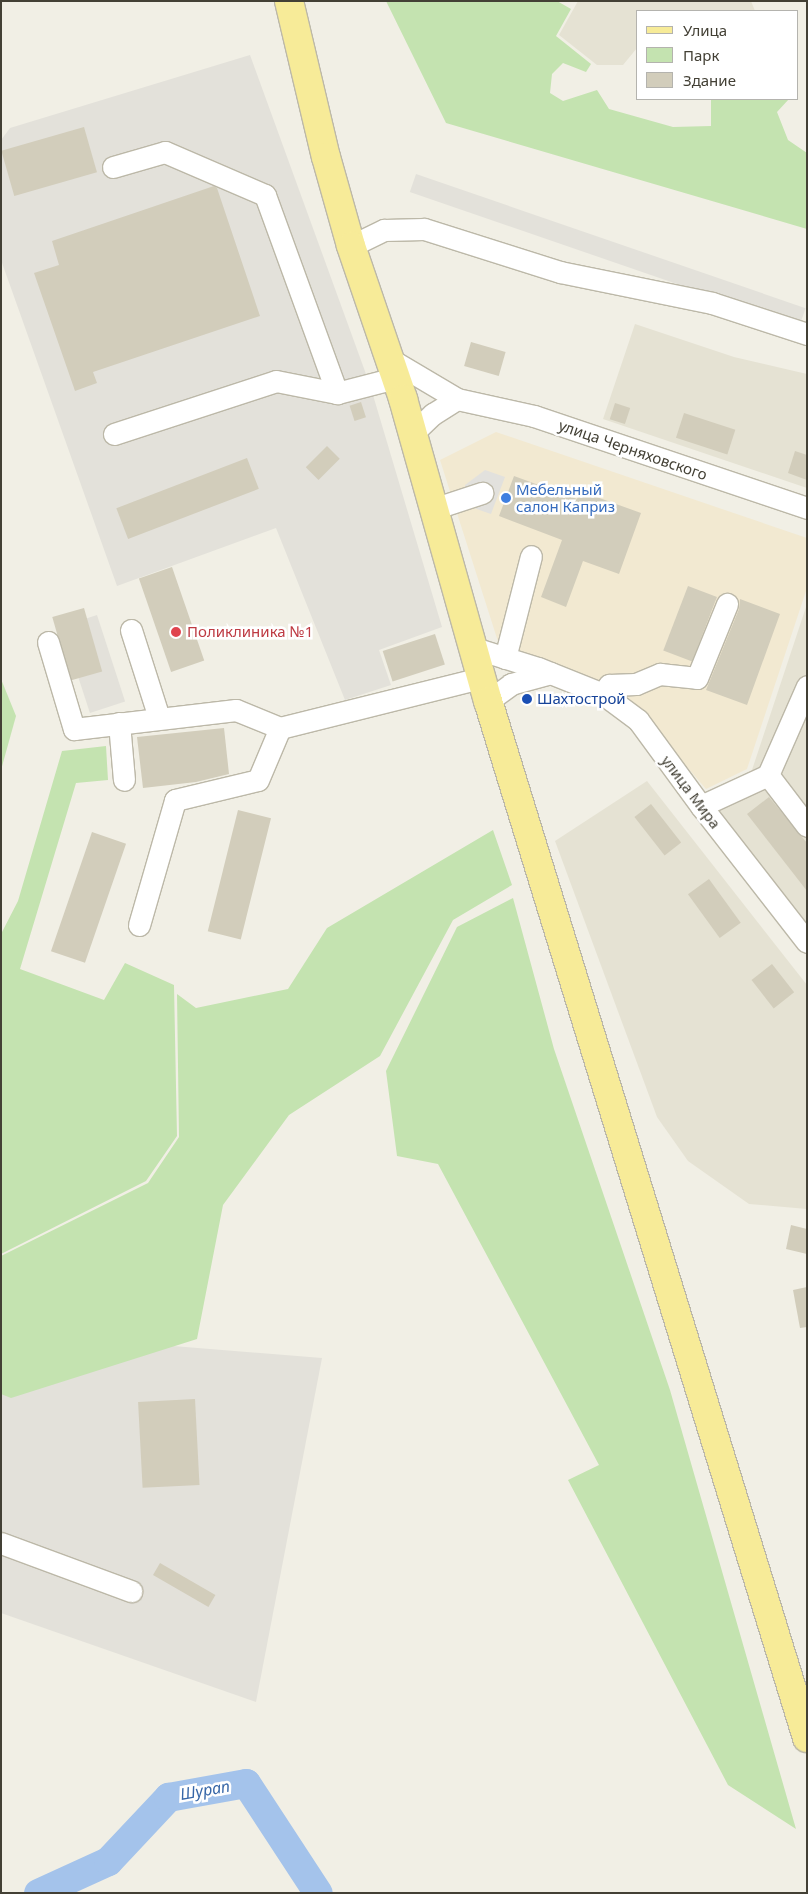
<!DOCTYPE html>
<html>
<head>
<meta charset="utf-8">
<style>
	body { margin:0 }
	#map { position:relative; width:808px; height:1894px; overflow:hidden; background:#f1efe5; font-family:"Noto Sans",sans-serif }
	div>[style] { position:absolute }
	.residential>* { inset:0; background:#e5e2d3 }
	.commercial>* { inset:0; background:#f2e9d1 }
	.industrial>* { inset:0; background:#e3e1da; transform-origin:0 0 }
	.green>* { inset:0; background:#c4e3b0 }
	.parking>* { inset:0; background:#e2e1dd }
	.river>* { height:29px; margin:-14.5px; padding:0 14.5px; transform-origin:14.5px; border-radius:14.5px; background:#a4c3eb }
	.building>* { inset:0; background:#d2cdbb; transform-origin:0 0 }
	.roads { filter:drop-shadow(1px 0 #bcb8a8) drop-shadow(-1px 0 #bcb8a8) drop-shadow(0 1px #bcb8a8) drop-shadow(0 -1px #bcb8a8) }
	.minor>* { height:21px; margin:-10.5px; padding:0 10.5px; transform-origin:10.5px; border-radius:10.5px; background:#fff }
	.major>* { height:28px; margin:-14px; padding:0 14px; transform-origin:14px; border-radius:14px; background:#f7eb98 }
	.dots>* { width:14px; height:14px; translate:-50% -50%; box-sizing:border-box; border:2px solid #fff; border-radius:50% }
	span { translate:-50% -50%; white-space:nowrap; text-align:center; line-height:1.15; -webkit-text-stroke:5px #fff; paint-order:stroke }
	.street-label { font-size:15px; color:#434035 }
	.shop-label { font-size:15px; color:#366cbe }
	.left { translate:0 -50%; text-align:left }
	.health-label { font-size:15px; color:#be3a42 }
	.transit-label { font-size:15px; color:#164399 }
	.water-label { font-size:16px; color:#3666a7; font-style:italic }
	.frame { position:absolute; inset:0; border:2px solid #434035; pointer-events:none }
	.legend { position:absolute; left:636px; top:10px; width:162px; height:90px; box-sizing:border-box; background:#fff; border:1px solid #b4b3ae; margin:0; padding:6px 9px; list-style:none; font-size:15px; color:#434035 }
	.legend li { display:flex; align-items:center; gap:10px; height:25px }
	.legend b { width:25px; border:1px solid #b4b3ae }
</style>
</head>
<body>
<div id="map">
	<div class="residential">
		<i style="clip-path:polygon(578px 1px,751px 1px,755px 11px,637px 11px,637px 48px,623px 65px,597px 65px,559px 35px)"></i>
		<i style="clip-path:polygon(635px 324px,734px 357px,807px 374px,807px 488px,603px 419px)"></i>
		<i style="clip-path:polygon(807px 604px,807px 929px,705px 795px,751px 773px)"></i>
		<i style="clip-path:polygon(647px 781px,807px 985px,807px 1209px,749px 1204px,688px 1161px,657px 1117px,555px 841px)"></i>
	</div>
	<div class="commercial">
		<i style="clip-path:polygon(496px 432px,807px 538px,807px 588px,747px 769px,706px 789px,644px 717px,609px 687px,586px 675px,548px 662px,502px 654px,440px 460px)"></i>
	</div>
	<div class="industrial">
		<i style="clip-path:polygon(250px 55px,370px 385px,442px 627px,379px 650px,391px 685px,345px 700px,276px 528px,117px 586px,1px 260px,1px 140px,10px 128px)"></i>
		<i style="left:416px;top:174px;width:412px;height:19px;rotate:19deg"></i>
		<i style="left:97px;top:615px;width:91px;height:37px;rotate:72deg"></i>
		<i style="clip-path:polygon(1px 1332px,322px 1358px,256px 1702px,1px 1613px)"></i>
	</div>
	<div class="green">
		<i style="clip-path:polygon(386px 1px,557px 1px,571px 9px,556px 36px,591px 64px,586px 72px,563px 63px,552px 74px,550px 93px,563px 101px,597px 90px,609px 109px,673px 127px,711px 126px,711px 99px,789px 99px,777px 112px,788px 140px,807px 153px,807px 229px,446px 123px)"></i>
		<i style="clip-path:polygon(1px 679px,16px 716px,1px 770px)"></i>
		<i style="clip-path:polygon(106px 746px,108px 780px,76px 783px,20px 969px,104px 1000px,125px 963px,174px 985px,177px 1136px,146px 1181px,1px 1254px,1px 934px,18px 901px,62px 751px)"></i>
		<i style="clip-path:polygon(493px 830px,512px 885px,453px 920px,380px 1056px,289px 1115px,223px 1205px,197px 1339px,11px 1398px,1px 1394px,1px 1256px,148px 1183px,179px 1137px,177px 994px,196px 1008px,288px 989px,327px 928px)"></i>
		<i style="clip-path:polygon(513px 898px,554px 1049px,670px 1390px,796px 1829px,728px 1785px,568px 1480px,599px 1465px,438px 1164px,397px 1156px,386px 1071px,457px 927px)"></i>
	</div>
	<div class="parking">
		<i style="clip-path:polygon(485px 470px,505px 477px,491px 514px,468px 506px,465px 485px)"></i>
	</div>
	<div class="river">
		<i style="left:38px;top:1893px;width:77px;rotate:-24.6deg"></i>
		<i style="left:108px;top:1861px;width:88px;rotate:-46.8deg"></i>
		<i style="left:168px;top:1797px;width:79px;rotate:-10.2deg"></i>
		<i style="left:246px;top:1783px;width:131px;rotate:56.8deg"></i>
	</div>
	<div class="building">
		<i style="left:84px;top:127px;width:47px;height:86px;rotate:74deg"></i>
		<i style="clip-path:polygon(214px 186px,217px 188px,260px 316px,93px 372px,97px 383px,75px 391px,34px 273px,59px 265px,52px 241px)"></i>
		<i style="left:471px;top:342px;width:36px;height:25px;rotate:16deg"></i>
		<i style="left:361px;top:402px;width:16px;height:12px;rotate:72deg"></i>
		<i style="left:615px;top:403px;width:16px;height:17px;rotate:18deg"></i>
		<i style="left:684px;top:413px;width:54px;height:26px;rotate:18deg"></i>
		<i style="left:327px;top:446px;width:18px;height:30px;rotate:45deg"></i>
		<i style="clip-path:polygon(795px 451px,807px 455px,807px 480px,788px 473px)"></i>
		<i style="left:247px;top:458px;width:33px;height:140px;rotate:69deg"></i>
		<i style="clip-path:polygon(514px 476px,577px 499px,580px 491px,641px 513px,619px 574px,583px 561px,566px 607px,541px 597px,562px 540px,499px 516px)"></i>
		<i style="left:172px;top:567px;width:99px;height:35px;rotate:71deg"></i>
		<i style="left:688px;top:586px;width:31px;height:69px;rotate:21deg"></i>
		<i style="clip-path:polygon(740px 599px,780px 614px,747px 705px,706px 690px,739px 609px)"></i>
		<i style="left:84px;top:608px;width:66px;height:33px;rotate:74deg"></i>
		<i style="left:435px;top:634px;width:32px;height:55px;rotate:72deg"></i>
		<i style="clip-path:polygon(224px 728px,229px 774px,196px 782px,143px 788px,137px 737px)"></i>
		<i style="clip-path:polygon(769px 797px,807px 843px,807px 891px,747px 814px)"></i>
		<i style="left:651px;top:804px;width:49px;height:21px;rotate:52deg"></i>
		<i style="left:238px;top:810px;width:34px;height:125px;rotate:14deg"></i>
		<i style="left:92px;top:832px;width:36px;height:126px;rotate:19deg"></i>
		<i style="left:709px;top:879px;width:54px;height:26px;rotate:54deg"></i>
		<i style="left:772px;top:964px;width:36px;height:26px;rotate:52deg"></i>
		<i style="clip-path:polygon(791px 1225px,807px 1229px,807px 1254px,786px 1249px)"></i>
		<i style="clip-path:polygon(807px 1287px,807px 1327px,800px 1328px,793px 1290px)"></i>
		<i style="left:195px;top:1399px;width:86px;height:57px;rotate:87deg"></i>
		<i style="left:160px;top:1563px;width:64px;height:14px;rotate:30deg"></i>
	</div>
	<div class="roads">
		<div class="minor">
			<i style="left:113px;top:167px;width:54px;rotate:-16.1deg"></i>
			<i style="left:165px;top:152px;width:109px;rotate:23.3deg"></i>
			<i style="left:265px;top:195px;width:211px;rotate:70deg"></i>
			<i style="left:351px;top:246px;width:37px;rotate:-26deg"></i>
			<i style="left:384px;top:230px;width:40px;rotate:-1.4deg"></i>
			<i style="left:424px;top:229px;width:143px;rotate:17.5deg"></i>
			<i style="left:560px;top:272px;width:155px;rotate:11.5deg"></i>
			<i style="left:712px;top:303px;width:100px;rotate:18.1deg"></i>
			<i style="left:388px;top:358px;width:80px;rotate:30.7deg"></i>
			<i style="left:114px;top:434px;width:170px;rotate:-18.1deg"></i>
			<i style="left:276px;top:381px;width:62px;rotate:11.1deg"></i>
			<i style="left:337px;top:393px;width:60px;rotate:-14.5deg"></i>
			<i style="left:412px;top:434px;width:29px;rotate:-44deg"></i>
			<i style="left:433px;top:414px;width:28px;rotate:-32deg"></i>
			<i style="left:457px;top:399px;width:79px;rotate:12.4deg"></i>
			<i style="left:534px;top:416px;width:288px;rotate:18.6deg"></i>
			<i style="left:433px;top:509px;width:52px;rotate:-18.1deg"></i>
			<i style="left:131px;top:630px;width:92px;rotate:72.3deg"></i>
			<i style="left:48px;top:642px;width:91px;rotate:73.4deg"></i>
			<i style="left:74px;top:729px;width:163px;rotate:-6.7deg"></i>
			<i style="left:236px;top:710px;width:48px;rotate:22.2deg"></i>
			<i style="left:280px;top:728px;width:207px;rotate:-14deg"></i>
			<i style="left:471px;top:647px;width:70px;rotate:17.4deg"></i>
			<i style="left:538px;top:668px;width:70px;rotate:21.8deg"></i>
			<i style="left:603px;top:694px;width:44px;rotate:36.6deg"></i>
			<i style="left:638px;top:720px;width:107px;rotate:53.8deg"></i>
			<i style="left:701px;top:806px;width:172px;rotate:52.1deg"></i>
			<i style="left:505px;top:658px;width:105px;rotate:-75.7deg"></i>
			<i style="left:603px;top:694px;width:11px;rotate:-56deg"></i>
			<i style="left:609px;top:685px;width:27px;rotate:-2deg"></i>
			<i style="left:636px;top:684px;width:26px;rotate:-23deg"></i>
			<i style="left:660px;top:674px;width:37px;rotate:6deg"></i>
			<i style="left:697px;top:678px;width:80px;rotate:-67.9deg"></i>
			<i style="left:488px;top:701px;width:29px;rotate:-36deg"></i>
			<i style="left:511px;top:684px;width:41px;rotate:-15.4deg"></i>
			<i style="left:119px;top:723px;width:57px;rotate:85deg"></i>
			<i style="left:768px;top:775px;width:97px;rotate:-66.3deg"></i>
			<i style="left:701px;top:806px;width:74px;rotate:-24.8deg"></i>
			<i style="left:768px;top:775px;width:64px;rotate:52.6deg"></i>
			<i style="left:139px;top:925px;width:130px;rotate:-73.9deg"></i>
			<i style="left:175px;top:800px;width:85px;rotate:-13.5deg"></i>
			<i style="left:258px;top:780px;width:56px;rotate:-67.1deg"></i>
			<i style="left:1px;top:1543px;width:139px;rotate:20.3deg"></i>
		</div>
		<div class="major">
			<i style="left:289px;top:1px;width:160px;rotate:76.7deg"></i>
			<i style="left:326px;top:157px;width:92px;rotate:74.3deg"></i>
			<i style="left:351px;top:246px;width:162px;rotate:71.2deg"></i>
			<i style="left:403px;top:399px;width:314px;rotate:74.3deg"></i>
			<i style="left:488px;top:701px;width:1085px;rotate:72.9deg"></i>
		</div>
	</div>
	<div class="dots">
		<i style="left:506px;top:498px;background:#3f7fe0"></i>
		<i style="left:176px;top:632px;background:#e0444e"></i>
		<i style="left:527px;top:699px;background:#1a4fb4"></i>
	</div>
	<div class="street-label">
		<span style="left:633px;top:450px;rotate:19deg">улица Черняховского</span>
		<span style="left:691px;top:792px;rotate:53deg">улица Мира</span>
	</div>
	<div class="shop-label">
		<span class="left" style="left:516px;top:498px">Мебельный<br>салон Каприз</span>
	</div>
	<div class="health-label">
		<span class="left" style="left:187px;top:632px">Поликлиника №1</span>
	</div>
	<div class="transit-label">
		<span class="left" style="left:537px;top:699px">Шахтострой</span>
	</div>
	<div class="water-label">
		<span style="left:205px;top:1790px;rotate:-10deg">Шурап</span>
	</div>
	<div class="frame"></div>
	<ul class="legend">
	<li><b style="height:6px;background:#f7eb98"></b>Улица</li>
	<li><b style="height:14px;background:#c4e3b0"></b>Парк</li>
	<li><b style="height:14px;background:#d2cdbb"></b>Здание</li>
	</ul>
</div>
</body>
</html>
